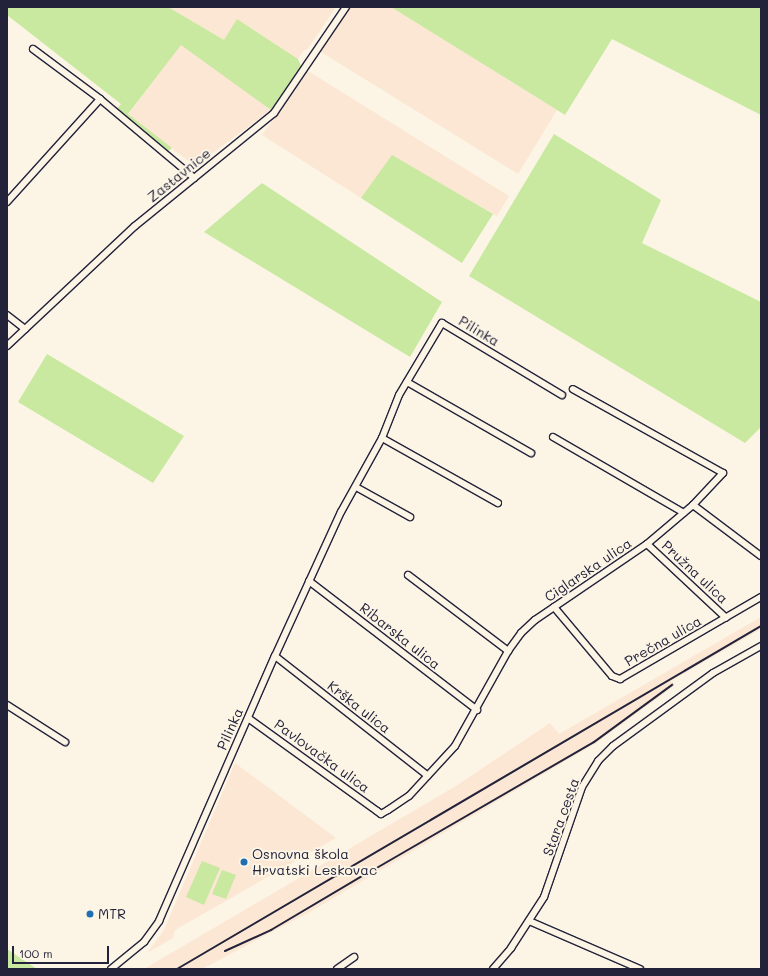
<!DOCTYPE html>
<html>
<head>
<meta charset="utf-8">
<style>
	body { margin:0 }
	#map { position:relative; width:768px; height:976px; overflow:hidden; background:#fcf5e5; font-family:Mali,sans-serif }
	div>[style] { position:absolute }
	.built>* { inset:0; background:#fbe7d3 }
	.green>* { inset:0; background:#c9e8a0 }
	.roads { filter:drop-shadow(1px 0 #22223b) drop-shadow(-1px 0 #22223b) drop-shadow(0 1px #22223b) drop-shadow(0 -1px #22223b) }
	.minor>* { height:6px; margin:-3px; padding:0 3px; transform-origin:3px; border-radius:3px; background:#fcf5e5 }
	.rail>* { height:2px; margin:-1px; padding:0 1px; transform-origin:1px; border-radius:1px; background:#22223b }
	.dots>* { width:11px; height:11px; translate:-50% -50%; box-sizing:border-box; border:2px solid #fcf5e5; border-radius:50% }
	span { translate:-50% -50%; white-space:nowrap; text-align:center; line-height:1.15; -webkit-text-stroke:4px #fcf5e5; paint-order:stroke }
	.street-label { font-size:14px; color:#22223b }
	.poi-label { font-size:14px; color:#22223b }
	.left { translate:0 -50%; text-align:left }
	.frame { position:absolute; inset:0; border:8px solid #22223b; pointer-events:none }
	.scale { position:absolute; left:12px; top:946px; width:97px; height:18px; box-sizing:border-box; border:2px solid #22223b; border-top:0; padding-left:5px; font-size:12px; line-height:14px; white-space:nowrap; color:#22223b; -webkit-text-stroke:3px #fcf5e5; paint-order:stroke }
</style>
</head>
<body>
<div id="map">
	<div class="built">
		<i style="clip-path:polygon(168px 7px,336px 7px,307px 50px,304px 50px,298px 59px,237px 19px,225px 41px)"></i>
		<i style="clip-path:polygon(350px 7px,391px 7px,557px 110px,518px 174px,321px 52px)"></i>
		<i style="clip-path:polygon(181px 44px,271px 110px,195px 166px,128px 115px)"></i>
		<i style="clip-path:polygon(308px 71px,509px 196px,497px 216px,392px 156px,361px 198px,262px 135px)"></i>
		<i style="clip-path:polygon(761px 617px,761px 629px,671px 681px,674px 686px,596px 743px,308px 913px,202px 969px,144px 969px,456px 786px,550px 723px,559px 734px)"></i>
		<i style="clip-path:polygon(235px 763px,336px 838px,175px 930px,173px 938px,147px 953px,164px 930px)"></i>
	</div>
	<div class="green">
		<i style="clip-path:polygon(7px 7px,168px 7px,224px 40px,237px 19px,298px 59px,301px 66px,271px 110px,181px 45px,128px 114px,172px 148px,167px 152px,116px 110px,121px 104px,7px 15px)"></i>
		<i style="clip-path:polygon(391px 7px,761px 7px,761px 115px,612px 39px,565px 115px)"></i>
		<i style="clip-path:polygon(554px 134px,661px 200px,642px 243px,761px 302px,761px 427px,745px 443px,469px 276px)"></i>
		<i style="clip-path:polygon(392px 155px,493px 214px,462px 263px,361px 198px)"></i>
		<i style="clip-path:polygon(262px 183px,442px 302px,410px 357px,204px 232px)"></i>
		<i style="clip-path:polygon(47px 354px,184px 436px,153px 483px,18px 402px)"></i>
		<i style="clip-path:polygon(202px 861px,220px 868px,204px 905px,186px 897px)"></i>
		<i style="clip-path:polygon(222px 870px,236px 875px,226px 899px,212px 894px)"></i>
		<i style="clip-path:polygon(7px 949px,37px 969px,7px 969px)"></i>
	</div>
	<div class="roads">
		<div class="minor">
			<i style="left:33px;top:49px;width:84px;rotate:36.7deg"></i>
			<i style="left:100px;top:99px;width:123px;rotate:40deg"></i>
			<i style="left:7px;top:202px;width:139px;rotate:-47.9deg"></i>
			<i style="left:7px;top:315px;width:23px;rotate:38deg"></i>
			<i style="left:7px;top:346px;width:175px;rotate:-43.2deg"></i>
			<i style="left:135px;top:226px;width:179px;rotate:-39.1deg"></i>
			<i style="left:274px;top:113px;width:128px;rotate:-55.8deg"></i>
			<i style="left:407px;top:382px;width:143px;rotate:29.8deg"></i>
			<i style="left:553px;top:437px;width:151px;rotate:30.1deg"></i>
			<i style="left:382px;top:438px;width:133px;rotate:29.3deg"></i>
			<i style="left:356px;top:487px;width:62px;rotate:29.1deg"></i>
			<i style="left:693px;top:505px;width:85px;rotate:36.9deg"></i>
			<i style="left:647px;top:544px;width:108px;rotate:43.1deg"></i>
			<i style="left:408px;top:575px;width:126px;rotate:37.2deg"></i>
			<i style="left:309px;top:581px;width:212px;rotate:37.5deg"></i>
			<i style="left:554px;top:607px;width:90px;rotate:50deg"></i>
			<i style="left:612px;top:676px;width:9px;rotate:21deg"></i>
			<i style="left:620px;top:679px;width:163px;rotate:-30.2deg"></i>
			<i style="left:275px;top:656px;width:194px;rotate:38.1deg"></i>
			<i style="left:7px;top:705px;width:69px;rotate:32.5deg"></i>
			<i style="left:248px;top:718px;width:159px;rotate:35.8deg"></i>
			<i style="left:377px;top:811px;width:5px;rotate:37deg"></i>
			<i style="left:381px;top:814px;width:8px;rotate:-30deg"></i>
			<i style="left:388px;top:810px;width:25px;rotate:-34deg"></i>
			<i style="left:409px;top:796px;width:68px;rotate:-47.4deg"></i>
			<i style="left:455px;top:746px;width:109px;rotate:-60.8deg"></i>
			<i style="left:508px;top:651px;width:22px;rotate:-54deg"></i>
			<i style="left:521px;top:633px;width:19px;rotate:-43deg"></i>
			<i style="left:535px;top:620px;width:135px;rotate:-34.2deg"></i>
			<i style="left:647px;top:544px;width:60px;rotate:-40.3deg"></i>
			<i style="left:693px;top:505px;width:44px;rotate:-46.8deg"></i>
			<i style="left:723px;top:473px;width:172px;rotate:-150.8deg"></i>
			<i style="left:529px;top:921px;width:121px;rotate:23.4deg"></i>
			<i style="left:111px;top:969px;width:43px;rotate:-39.3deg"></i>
			<i style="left:144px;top:942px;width:26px;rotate:-54deg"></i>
			<i style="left:159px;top:921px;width:289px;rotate:-66.4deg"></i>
			<i style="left:275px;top:656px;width:158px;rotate:-65.4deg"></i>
			<i style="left:341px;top:512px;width:85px;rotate:-61deg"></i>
			<i style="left:382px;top:438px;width:46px;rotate:-68.4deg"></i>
			<i style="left:399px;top:395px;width:84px;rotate:-59.2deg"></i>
			<i style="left:442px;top:323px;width:140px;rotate:31deg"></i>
			<i style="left:337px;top:969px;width:21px;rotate:-35deg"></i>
			<i style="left:493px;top:969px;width:28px;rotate:-49deg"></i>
			<i style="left:511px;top:948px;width:61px;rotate:-57.1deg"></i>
			<i style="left:544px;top:897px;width:116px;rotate:-70.9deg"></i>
			<i style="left:582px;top:787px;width:31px;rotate:-58deg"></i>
			<i style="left:598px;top:761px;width:21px;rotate:-45deg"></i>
			<i style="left:613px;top:746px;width:124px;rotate:-36.1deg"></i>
			<i style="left:713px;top:673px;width:55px;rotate:-29.4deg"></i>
		</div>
	</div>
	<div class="rail">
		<i style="left:368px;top:873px;width:261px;rotate:-30.1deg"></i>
		<i style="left:594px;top:742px;width:97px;rotate:-36.2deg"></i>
		<i style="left:225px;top:951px;width:51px;rotate:-24.5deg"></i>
		<i style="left:271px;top:930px;width:117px;rotate:-30.7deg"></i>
		<i style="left:177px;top:969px;width:677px;rotate:-30.43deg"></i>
	</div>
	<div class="dots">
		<i style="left:244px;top:862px;background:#1f6fb2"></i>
		<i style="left:90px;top:914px;background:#1f6fb2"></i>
	</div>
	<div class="street-label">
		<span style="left:179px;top:175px;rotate:-39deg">Zastavnice</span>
		<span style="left:479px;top:331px;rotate:31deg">Pilinka</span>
		<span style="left:588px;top:570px;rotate:-34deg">Ciglarska ulica</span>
		<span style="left:695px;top:572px;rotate:43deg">Pružna ulica</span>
		<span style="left:400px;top:636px;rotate:38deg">Ribarska ulica</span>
		<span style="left:663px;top:641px;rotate:-30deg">Prečna ulica</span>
		<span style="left:359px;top:707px;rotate:38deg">Krška ulica</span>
		<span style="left:230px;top:729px;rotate:-66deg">Pilinka</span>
		<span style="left:322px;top:756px;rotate:36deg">Pavlovačka ulica</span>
		<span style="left:561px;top:817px;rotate:-70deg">Stara cesta</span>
	</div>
	<div class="poi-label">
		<span class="left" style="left:252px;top:862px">Osnovna škola<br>Hrvatski Leskovac</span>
		<span class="left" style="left:98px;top:914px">MTR</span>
	</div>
	<div class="frame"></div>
	<div class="scale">100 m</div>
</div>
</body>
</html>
